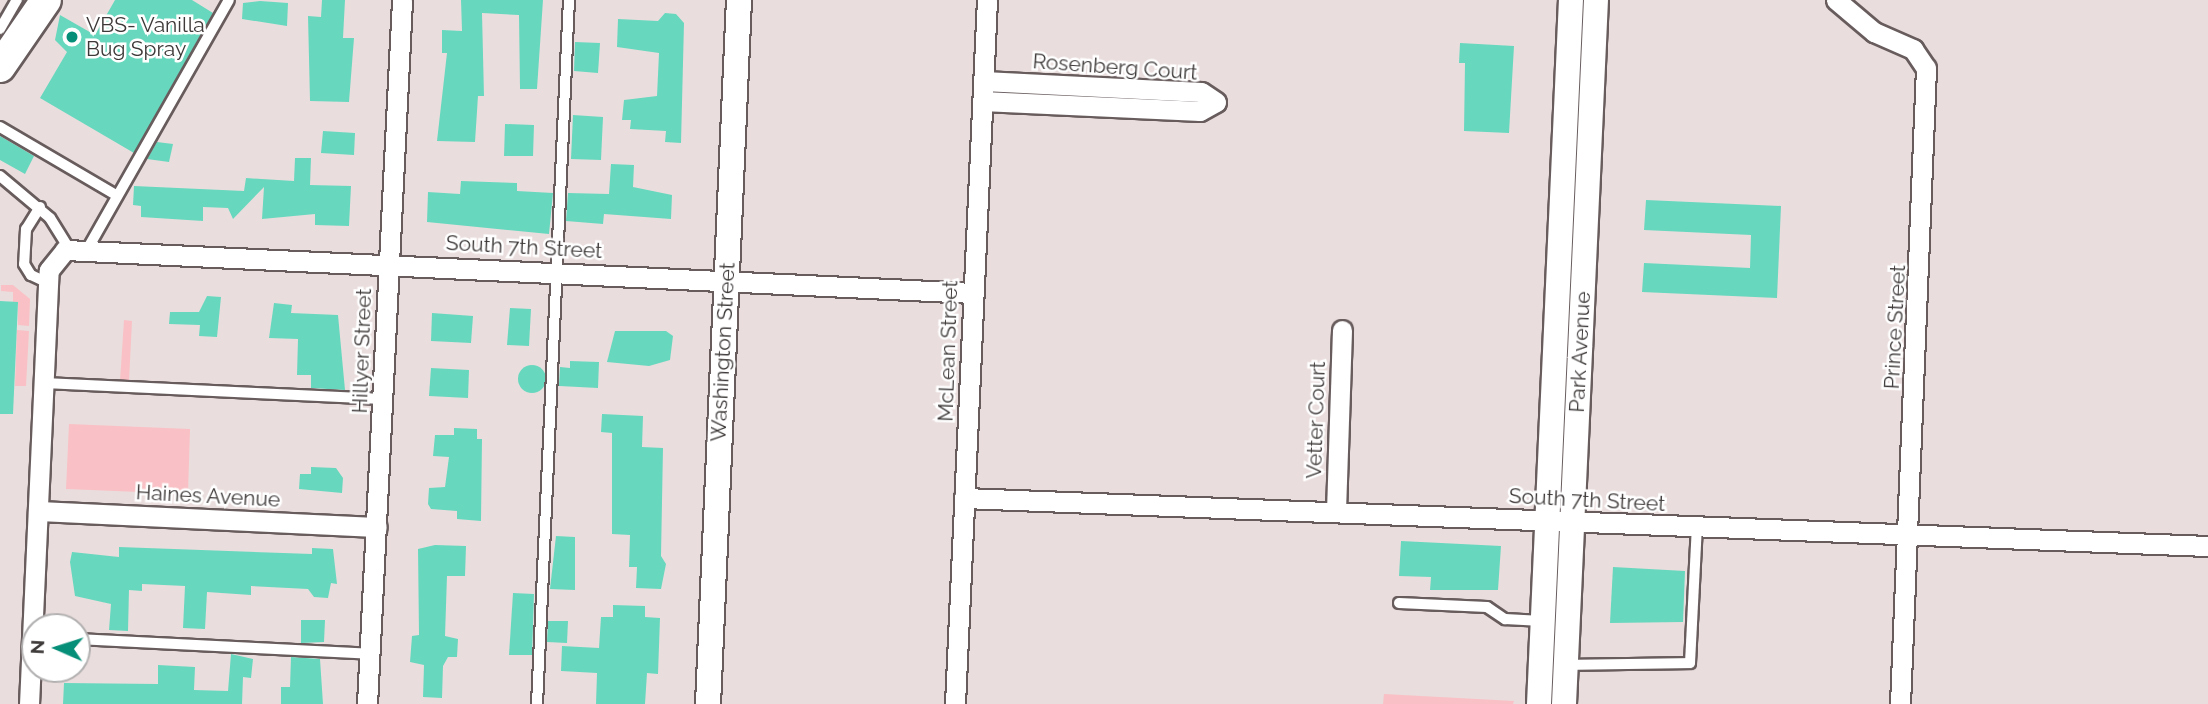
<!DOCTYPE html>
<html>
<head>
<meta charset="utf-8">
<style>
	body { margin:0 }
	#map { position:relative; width:2208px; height:704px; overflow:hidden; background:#eadddd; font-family:Raleway,sans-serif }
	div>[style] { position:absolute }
	.green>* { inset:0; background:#f9c1c5 }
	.building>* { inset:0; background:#67d8be }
	.round { border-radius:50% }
	.roads { filter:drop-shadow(2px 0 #685c5d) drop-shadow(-2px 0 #685c5d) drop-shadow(0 2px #685c5d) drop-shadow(0 -2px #685c5d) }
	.service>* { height:10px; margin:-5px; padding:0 5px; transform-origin:5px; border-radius:5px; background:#fff }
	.minor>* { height:19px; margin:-9.5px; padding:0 9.5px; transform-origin:9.5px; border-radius:9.5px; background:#fff }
	.tertiary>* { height:24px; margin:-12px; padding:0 12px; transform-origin:12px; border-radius:12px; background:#fff }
	.primary>* { height:30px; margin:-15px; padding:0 15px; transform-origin:15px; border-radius:15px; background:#fff }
	.dots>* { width:19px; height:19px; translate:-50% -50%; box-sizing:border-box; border:4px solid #fff; border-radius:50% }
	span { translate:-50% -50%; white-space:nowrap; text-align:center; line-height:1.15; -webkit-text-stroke:5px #fff; paint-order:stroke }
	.poi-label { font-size:21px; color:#3e3939 }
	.left { translate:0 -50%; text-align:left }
	.street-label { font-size:21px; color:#3e3939 }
	.north { position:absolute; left:21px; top:613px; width:70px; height:70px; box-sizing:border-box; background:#fff; border:2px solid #b2b0b0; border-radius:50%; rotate:273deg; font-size:19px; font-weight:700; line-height:28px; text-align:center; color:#3e3939 }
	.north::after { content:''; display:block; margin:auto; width:24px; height:32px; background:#068f78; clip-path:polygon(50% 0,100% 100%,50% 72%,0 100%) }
</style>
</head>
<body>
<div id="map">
	<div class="green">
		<i style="clip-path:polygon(1px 285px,13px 285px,30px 299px,29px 326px,18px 325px,18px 303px,13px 302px,13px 292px,1px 291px)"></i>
		<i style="clip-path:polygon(124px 320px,132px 321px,129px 381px,120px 381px)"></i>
		<i style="clip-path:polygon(17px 330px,29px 331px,26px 386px,15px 386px)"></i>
		<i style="clip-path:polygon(69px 424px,190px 429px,188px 494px,66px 489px)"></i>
		<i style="clip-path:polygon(1384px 694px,1514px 701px,1513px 704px,1383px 704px)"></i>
	</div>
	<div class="building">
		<i style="clip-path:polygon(115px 0,192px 0,213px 13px,134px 153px,40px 98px,67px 52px,55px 40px,60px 15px,95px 35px)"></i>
		<i style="clip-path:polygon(322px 0,345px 0,343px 38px,354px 38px,349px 102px,310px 101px,308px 16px,321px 17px)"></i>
		<i style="clip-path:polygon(461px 0,543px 0,537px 89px,520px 89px,519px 15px,482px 13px,484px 96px,478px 96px,475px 142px,437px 141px,447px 53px,442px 53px,442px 30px,462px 31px)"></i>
		<i style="clip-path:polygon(260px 1px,288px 3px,287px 26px,242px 19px,243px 3px)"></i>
		<i style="clip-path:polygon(665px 13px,676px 14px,684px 23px,681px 143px,665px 142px,666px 131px,630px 129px,631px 120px,622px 120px,624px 100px,657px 96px,659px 53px,617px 47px,618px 19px,658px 21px)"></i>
		<i style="clip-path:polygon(575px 42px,600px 43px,598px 73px,574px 71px)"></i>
		<i style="clip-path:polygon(1460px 43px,1514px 46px,1509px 133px,1464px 131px,1465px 63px,1459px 63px)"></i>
		<i style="clip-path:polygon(573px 115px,603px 117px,601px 160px,571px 159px)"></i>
		<i style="clip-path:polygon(505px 124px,534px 125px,533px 156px,504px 156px)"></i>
		<i style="clip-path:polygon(323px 131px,355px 133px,354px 155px,321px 153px)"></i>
		<i style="clip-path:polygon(0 136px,34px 156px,25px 174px,0 160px)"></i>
		<i style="clip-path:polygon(157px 142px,173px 144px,169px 162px,147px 159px)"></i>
		<i style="clip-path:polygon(295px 158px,311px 158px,310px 185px,351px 186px,349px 226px,315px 225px,315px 214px,262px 219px,264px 187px,233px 219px,228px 208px,203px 207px,203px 221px,141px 217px,141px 206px,133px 205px,134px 186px,244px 191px,246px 178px,294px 181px)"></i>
		<i style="clip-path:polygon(611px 164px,634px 165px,633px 187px,672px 195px,671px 219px,604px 214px,603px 224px,566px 221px,568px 193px,609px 194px)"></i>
		<i style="clip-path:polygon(461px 181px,517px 183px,517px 191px,553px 193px,549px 234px,427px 222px,428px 192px,460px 194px)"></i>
		<i style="clip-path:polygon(1646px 200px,1781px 206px,1777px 298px,1642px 292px,1644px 263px,1750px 268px,1751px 235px,1644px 230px)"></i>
		<i style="clip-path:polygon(207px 296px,221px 297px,217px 337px,199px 336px,200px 325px,169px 324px,170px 312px,199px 312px)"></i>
		<i style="clip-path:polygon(0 301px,18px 302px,13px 414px,0 414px)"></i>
		<i style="clip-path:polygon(274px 303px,292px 305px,291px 313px,338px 315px,345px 390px,311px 388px,311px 375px,297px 375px,298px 339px,269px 338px)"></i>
		<i style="clip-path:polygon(510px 308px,531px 309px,529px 346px,507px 345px)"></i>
		<i style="clip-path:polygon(432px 313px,473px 316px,471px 343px,431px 341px)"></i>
		<i style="clip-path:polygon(615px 331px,666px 331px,673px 336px,670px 360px,649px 366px,607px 362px)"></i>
		<i style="clip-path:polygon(570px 361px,599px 362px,598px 388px,559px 386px,560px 367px,570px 368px)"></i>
		<i class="round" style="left:518px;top:365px;width:28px;height:28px"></i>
		<i style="clip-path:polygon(431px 368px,469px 370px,468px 398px,429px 396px)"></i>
		<i style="clip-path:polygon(602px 414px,643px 416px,642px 447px,663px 448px,661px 556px,666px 564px,661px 589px,636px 588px,637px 567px,629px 567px,630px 535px,612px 534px,612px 433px,601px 432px)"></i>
		<i style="clip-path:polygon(454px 428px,477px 429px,477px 439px,482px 439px,481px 521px,457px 519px,457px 511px,431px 509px,428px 504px,429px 488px,445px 487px,449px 457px,433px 456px,435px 435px,454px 435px)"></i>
		<i style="clip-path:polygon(311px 467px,336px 468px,343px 478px,342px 493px,299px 489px,300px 474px,311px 474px)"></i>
		<i style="clip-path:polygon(556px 536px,575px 537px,575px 590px,550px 589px)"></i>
		<i style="clip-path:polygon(1401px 541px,1501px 546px,1498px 590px,1430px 590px,1431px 577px,1399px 576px)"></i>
		<i style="clip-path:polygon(435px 545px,466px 546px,465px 576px,447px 576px,445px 636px,458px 639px,457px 657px,448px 657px,443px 666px,442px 698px,423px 697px,424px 665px,410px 662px,412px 636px,419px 635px,418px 549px)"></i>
		<i style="clip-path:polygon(119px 547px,312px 554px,312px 548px,333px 549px,337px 584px,331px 583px,328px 598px,314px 597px,308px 589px,251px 586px,251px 595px,207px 592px,205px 629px,183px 628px,185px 586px,142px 584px,142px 591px,129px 590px,128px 631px,109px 630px,111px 604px,75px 596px,70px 562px,72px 552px,119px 557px)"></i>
		<i style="clip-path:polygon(1613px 567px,1685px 571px,1683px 622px,1610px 623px)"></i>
		<i style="clip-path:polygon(513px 593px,534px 594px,532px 655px,509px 655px)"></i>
		<i style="clip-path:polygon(613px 605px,645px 606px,645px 617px,660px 618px,658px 674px,647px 673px,645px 704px,596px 704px,597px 673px,561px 671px,562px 646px,599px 648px,601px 617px,613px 617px)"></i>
		<i style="clip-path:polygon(301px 620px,325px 620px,324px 642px,301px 643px)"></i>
		<i style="clip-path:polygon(548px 621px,568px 621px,567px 643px,547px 642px)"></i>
		<i style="clip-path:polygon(231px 654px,253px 659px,251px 678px,243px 677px,242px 704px,63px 704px,64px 683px,158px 684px,158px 665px,195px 667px,194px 690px,228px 691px)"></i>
		<i style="clip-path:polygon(291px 657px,320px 659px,323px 704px,281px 704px,281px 687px,290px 687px)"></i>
	</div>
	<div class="roads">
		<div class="service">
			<i style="left:0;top:29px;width:34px;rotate:-60deg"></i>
			<i style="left:0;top:127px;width:132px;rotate:30.4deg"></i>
			<i style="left:0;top:176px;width:65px;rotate:40deg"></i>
			<i style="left:50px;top:218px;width:36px;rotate:58deg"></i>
			<i style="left:40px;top:207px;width:26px;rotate:122deg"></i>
			<i style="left:26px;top:229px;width:35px;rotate:93deg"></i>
			<i style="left:24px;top:264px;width:13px;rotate:58deg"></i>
			<i style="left:31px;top:275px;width:19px;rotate:25deg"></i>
			<i style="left:88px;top:248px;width:285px;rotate:-60.4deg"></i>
			<i style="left:44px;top:383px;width:339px;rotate:2.7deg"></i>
			<i style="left:1399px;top:603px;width:88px;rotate:2.6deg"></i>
			<i style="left:1487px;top:607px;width:22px;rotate:34deg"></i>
			<i style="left:1505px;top:619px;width:37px;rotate:3deg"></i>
			<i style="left:77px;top:639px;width:293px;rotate:2.9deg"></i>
			<i style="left:1566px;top:665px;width:124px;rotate:-0.9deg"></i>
			<i style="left:1690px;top:663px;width:136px;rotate:-87.1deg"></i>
			<i style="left:537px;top:704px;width:705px;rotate:-87.4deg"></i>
		</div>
		<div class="minor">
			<i style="left:1836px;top:0;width:50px;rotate:40.1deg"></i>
			<i style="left:1874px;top:32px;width:43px;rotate:23.6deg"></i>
			<i style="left:1913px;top:49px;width:23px;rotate:56deg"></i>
			<i style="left:1926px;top:68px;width:637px;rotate:92.34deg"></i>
			<i style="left:982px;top:101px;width:218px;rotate:2.6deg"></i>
			<i style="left:1200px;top:111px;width:18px;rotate:-29deg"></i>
			<i style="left:1216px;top:102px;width:18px;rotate:-146deg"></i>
			<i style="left:1201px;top:92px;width:218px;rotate:-177.1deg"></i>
			<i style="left:964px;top:498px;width:1245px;rotate:2.21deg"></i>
			<i style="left:38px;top:511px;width:339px;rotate:2.7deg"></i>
			<i style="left:1336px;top:511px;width:181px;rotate:-88.1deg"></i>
			<i style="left:29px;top:704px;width:434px;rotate:-87.4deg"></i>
			<i style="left:49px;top:270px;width:26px;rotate:-51deg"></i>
			<i style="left:65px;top:250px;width:909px;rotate:2.71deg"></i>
			<i style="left:367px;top:704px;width:705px;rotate:-87.15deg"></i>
			<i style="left:955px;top:704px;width:705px;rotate:-87.4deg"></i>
		</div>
		<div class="tertiary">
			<i style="left:708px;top:704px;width:705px;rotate:-87.48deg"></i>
			<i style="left:1539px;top:704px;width:705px;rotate:-87.4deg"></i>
			<i style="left:1564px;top:704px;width:705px;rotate:-87.4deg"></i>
		</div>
		<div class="primary">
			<i style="left:0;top:67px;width:81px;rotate:-55.5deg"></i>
		</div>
	</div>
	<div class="dots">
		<i style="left:72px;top:37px;background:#068f78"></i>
	</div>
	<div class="poi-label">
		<span class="left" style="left:86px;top:37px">VBS- Vanilla<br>Bug Spray</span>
	</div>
	<div class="street-label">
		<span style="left:1115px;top:67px;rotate:4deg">Rosenberg Court</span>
		<span style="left:524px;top:247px;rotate:3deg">South 7th Street</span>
		<span style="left:1895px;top:327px;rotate:-87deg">Prince Street</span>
		<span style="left:362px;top:351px;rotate:-88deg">Hillyer Street</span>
		<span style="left:948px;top:351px;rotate:-88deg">McLean Street</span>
		<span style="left:723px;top:352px;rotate:-87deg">Washington Street</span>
		<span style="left:1580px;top:352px;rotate:-87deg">Park Avenue</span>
		<span style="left:1316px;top:420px;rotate:-88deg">Vetter Court</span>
		<span style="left:208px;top:496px;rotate:3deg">Haines Avenue</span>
		<span style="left:1587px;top:500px;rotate:3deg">South 7th Street</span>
	</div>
	<div class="north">N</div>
</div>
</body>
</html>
